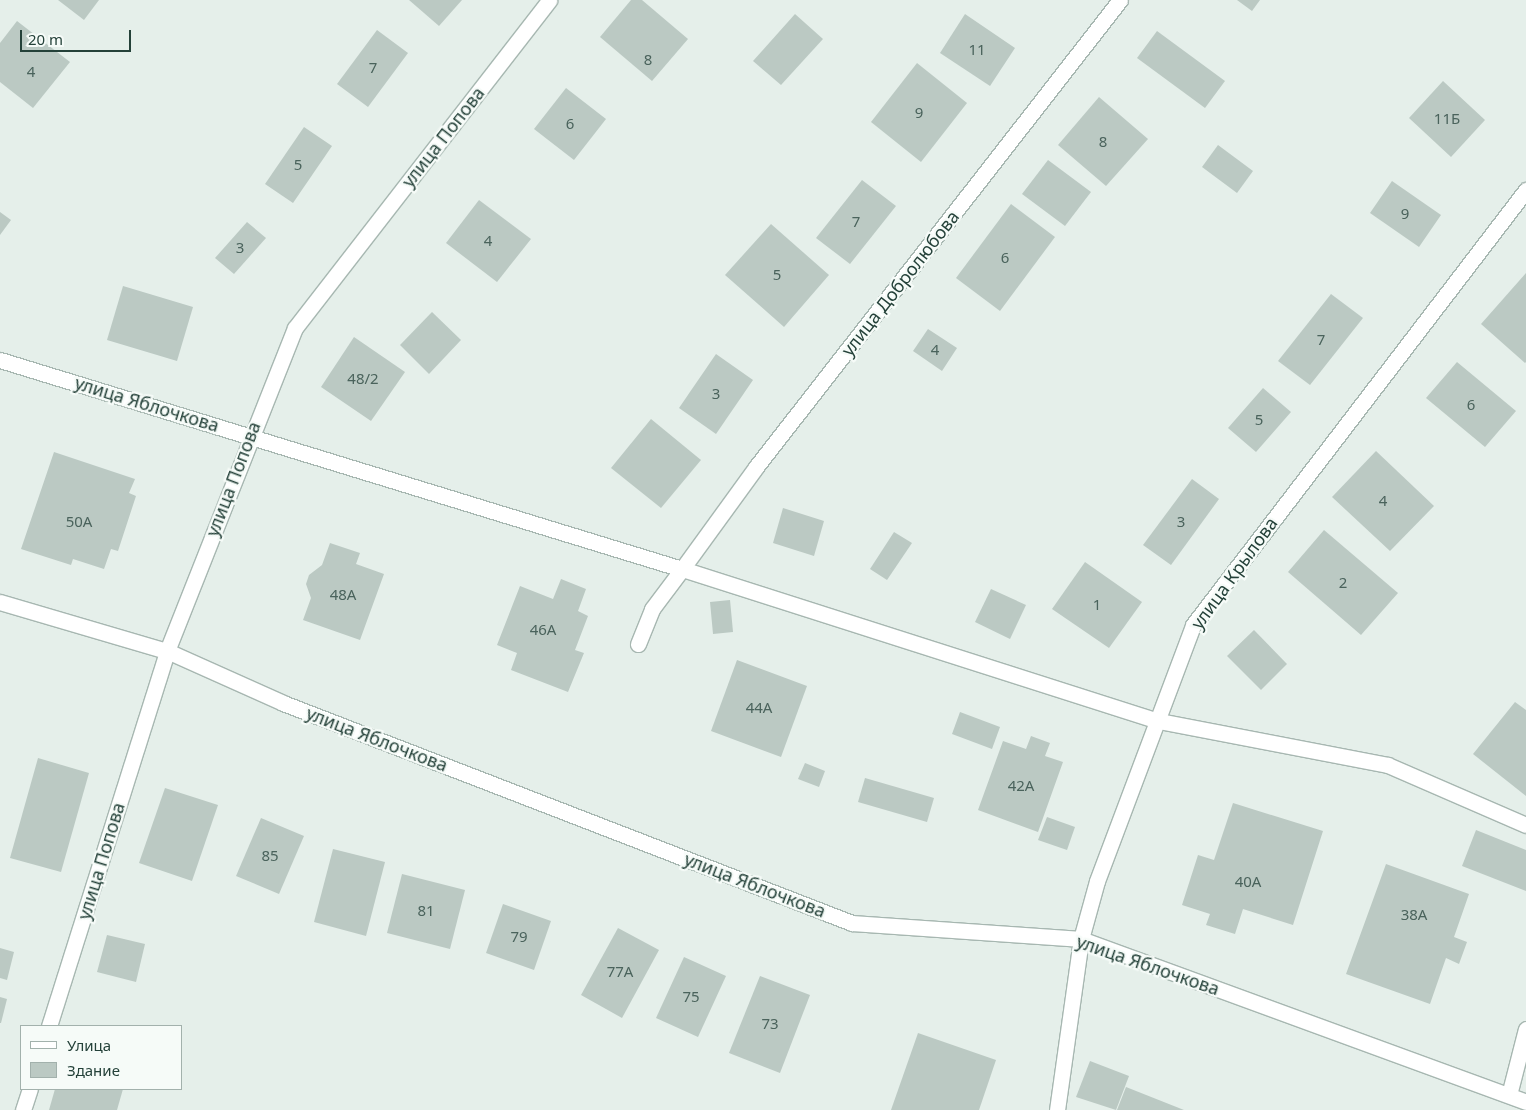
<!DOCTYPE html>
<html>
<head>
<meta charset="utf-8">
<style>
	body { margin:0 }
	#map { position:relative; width:1526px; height:1110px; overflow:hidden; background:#e5efea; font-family:"Noto Sans",sans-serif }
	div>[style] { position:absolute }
	.building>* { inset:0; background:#bbc9c3 }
	.roads { filter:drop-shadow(1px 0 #a7b7b1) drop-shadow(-1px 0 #a7b7b1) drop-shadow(0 1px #a7b7b1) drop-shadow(0 -1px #a7b7b1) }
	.lane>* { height:15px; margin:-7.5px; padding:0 7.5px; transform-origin:7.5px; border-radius:7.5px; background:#fff }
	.street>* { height:15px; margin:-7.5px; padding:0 7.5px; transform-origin:7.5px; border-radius:7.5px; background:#fff }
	span { translate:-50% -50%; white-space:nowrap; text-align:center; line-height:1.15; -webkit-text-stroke:4.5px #f6fbf8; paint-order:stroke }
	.number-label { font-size:15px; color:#4a635c }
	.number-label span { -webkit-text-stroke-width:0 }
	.street-label { font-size:18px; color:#244139 }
	.legend { position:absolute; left:20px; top:1025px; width:162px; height:65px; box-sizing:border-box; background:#f6fbf8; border:1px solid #a2b1ac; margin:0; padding:6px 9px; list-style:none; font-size:15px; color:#244139 }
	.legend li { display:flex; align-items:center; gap:10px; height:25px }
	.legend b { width:25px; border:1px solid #a2b1ac }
	.scale { position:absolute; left:20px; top:30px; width:111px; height:22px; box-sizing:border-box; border:2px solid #244139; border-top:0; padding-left:6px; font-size:15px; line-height:18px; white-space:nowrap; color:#244139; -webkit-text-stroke:4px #f6fbf8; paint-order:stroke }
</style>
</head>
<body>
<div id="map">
	<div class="building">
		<i style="clip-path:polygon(58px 0,99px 0,84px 20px)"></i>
		<i style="clip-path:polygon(409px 0,462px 0,439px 26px)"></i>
		<i style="clip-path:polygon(631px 0,642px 0,688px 39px,652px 81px,600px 37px)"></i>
		<i style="clip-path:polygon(1237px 0,1260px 0,1252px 11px)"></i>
		<i style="clip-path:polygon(795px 14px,823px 39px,781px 85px,753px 61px)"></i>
		<i style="clip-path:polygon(965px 14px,1015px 48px,990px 86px,940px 53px)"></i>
		<i style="clip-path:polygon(17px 21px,70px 62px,33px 108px,0 82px,0 43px)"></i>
		<i style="clip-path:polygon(377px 30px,408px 53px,368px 107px,337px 84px)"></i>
		<i style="clip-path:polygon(1157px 31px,1225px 81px,1205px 108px,1137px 58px)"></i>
		<i style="clip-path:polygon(917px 63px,967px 103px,921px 162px,871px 122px)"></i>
		<i style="clip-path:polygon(1443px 81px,1485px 120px,1451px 157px,1409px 118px)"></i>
		<i style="clip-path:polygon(566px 88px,606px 119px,574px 160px,534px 129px)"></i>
		<i style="clip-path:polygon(1099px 97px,1148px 139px,1106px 186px,1058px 145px)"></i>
		<i style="clip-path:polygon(304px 127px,332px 146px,293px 203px,265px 184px)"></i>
		<i style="clip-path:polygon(1218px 145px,1253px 171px,1237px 193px,1202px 167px)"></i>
		<i style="clip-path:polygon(1048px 160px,1091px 192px,1065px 226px,1022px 194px)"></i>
		<i style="clip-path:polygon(862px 180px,896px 206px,850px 264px,816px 238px)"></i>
		<i style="clip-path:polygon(1392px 181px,1441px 215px,1419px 247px,1370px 213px)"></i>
		<i style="clip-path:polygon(479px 200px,531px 239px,497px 282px,446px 243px)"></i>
		<i style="clip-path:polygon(1011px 204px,1055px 237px,1000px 311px,956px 278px)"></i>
		<i style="clip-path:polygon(0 212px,11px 220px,0 235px)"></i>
		<i style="clip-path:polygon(247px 222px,266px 238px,234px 274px,215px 258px)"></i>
		<i style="clip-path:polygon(771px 224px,829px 275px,784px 327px,725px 275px)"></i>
		<i style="clip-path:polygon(1526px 273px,1526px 362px,1525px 363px,1481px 324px)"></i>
		<i style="clip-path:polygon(123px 286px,193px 307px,177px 361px,107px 340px)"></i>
		<i style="clip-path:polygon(1331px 294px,1363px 318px,1310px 385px,1278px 361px)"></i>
		<i style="clip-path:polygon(432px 312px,461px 340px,429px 374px,400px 345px)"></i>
		<i style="clip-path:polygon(928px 329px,957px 348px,942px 371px,913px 351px)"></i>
		<i style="clip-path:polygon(354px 337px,405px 372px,371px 421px,321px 387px)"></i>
		<i style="clip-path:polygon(716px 354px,753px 380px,716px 434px,679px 408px)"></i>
		<i style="clip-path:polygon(1457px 362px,1516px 411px,1485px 447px,1426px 398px)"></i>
		<i style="clip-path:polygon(1263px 388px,1291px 412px,1256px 452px,1228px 428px)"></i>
		<i style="clip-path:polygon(651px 419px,701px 460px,661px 508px,611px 468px)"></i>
		<i style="clip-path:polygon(1376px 451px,1434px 506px,1390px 551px,1332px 497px)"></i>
		<i style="clip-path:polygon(54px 452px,135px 479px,129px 493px,136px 496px,118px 551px,111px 549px,104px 569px,73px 559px,71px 565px,21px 549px)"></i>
		<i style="clip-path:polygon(1192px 479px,1219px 499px,1171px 565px,1143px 545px)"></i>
		<i style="clip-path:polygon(783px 508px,824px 521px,814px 556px,773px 543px)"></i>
		<i style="clip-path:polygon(1324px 530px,1398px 593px,1361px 635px,1288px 572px)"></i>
		<i style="clip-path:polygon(894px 532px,912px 543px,887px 580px,870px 569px)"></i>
		<i style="clip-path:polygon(330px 543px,360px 553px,356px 564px,384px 574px,360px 640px,303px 620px,311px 598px,306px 584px,309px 575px,322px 565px)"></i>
		<i style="clip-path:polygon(1085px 562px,1142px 602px,1109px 648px,1052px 609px)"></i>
		<i style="clip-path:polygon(561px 579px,586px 589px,578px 611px,588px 616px,575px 650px,584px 653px,568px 692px,511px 670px,517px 653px,497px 645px,520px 586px,553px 599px)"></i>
		<i style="clip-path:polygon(991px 589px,1026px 605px,1010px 639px,975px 622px)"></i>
		<i style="clip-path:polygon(730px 600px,733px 632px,713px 634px,710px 602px)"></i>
		<i style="clip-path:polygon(1254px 630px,1287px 664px,1261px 690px,1227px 656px)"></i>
		<i style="clip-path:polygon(737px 660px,807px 686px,781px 757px,711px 731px)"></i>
		<i style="clip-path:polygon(1515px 702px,1526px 710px,1526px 796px,1473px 754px)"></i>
		<i style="clip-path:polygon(960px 712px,1000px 727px,992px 749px,952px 734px)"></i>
		<i style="clip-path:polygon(1031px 736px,1050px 743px,1045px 756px,1063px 762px,1038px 832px,978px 810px,1003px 741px,1026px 749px)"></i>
		<i style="clip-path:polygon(38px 758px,89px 773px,61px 872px,10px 858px)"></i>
		<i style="clip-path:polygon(805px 763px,825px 771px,819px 787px,798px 779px)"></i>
		<i style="clip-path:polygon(865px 778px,934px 798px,927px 822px,858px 802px)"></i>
		<i style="clip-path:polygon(165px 788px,218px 805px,192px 881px,139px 863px)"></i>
		<i style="clip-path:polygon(1233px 803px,1323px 831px,1293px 925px,1243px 909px,1235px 934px,1206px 925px,1210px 914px,1182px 905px,1198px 855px,1214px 860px)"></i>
		<i style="clip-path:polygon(1047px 817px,1075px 827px,1067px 850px,1038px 840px)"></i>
		<i style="clip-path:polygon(261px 818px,304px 836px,279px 894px,236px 876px)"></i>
		<i style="clip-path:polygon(1476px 830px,1526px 850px,1526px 891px,1462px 866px)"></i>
		<i style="clip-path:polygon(333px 849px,385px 862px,366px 936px,314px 922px)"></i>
		<i style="clip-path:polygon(1386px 864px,1469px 894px,1454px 937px,1467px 942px,1459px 964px,1446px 958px,1430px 1004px,1346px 974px)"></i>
		<i style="clip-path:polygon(402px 874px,465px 890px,450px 949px,387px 933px)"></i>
		<i style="clip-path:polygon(503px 904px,551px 921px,534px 970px,486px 953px)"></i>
		<i style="clip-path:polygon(618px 928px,659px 950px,622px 1018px,581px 995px)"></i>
		<i style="clip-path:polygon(107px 935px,145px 944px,136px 982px,97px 972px)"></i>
		<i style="clip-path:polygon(0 948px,14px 952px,7px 980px,0 978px)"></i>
		<i style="clip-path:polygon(684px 957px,726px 976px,698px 1037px,656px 1018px)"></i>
		<i style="clip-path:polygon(760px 976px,810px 995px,780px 1073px,729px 1053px)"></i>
		<i style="clip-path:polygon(0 997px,7px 999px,1px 1023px,0 1023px)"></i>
		<i style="clip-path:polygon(918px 1033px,996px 1060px,979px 1110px,891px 1110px)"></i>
		<i style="clip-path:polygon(1090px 1061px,1129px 1076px,1116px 1110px,1076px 1097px)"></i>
		<i style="clip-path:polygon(1126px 1087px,1184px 1110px,1117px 1110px)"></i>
		<i style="clip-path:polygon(55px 1089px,123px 1089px,117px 1110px,49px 1110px)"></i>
	</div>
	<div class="roads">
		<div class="lane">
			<i style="left:638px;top:644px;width:38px;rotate:-68deg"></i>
			<i style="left:652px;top:609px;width:50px;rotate:-53.1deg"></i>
		</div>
		<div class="street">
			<i style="left:0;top:360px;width:713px;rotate:17.04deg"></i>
			<i style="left:682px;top:569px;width:496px;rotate:17.7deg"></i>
			<i style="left:1154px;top:720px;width:238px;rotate:10.9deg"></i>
			<i style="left:1388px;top:765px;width:150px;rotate:23.5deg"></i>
			<i style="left:682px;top:569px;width:126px;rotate:-54deg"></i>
			<i style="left:756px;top:467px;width:592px;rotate:-52.07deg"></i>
			<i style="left:0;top:602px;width:174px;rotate:16.4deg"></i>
			<i style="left:167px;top:651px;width:127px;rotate:24.1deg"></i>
			<i style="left:283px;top:703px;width:610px;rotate:21.14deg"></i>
			<i style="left:852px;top:923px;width:230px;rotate:4deg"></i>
			<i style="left:1081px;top:939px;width:474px;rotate:20.1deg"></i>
			<i style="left:49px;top:1026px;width:393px;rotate:-72.5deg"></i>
			<i style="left:167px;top:651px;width:347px;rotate:-68.4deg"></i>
			<i style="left:295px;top:328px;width:415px;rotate:-52.2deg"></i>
			<i style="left:1509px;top:1095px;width:68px;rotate:-75.6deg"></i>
			<i style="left:23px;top:1110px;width:22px;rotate:-72deg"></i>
			<i style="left:1057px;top:1110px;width:173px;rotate:-82deg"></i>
			<i style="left:1081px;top:939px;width:60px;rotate:-74.6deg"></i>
			<i style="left:1097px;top:881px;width:273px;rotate:-69.4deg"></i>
			<i style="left:1193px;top:625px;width:548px;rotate:-52.57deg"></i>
		</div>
	</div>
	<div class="number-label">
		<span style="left:977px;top:50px">11</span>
		<span style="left:648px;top:60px">8</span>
		<span style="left:373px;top:68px">7</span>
		<span style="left:31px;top:72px">4</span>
		<span style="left:919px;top:113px">9</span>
		<span style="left:1447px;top:119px">11Б</span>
		<span style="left:570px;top:124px">6</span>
		<span style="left:1103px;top:142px">8</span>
		<span style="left:298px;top:165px">5</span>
		<span style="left:1405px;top:214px">9</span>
		<span style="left:856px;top:222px">7</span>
		<span style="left:488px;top:241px">4</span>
		<span style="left:240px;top:248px">3</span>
		<span style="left:1005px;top:258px">6</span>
		<span style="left:777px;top:275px">5</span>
		<span style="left:1321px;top:340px">7</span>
		<span style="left:935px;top:350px">4</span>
		<span style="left:363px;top:379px">48/2</span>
		<span style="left:716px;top:394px">3</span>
		<span style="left:1471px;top:405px">6</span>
		<span style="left:1259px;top:420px">5</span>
		<span style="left:1383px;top:501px">4</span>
		<span style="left:79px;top:522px">50А</span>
		<span style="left:1181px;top:522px">3</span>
		<span style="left:1343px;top:583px">2</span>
		<span style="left:343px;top:595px">48А</span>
		<span style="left:1097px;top:605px">1</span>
		<span style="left:543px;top:630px">46А</span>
		<span style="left:759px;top:708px">44А</span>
		<span style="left:1021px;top:786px">42А</span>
		<span style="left:270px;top:856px">85</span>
		<span style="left:1248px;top:882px">40А</span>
		<span style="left:426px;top:911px">81</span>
		<span style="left:1414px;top:915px">38А</span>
		<span style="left:519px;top:937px">79</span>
		<span style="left:620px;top:972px">77А</span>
		<span style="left:691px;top:997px">75</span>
		<span style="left:770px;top:1024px">73</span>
	</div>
	<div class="street-label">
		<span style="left:443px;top:137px;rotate:-52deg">улица Попова</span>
		<span style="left:900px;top:283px;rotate:-52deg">улица Добролюбова</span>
		<span style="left:147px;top:404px;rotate:17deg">улица Яблочкова</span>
		<span style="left:233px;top:479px;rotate:-69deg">улица Попова</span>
		<span style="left:1234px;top:573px;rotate:-54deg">улица Крылова</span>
		<span style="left:377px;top:739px;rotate:21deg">улица Яблочкова</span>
		<span style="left:101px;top:861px;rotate:-73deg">улица Попова</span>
		<span style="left:755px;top:885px;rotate:21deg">улица Яблочкова</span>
		<span style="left:1148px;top:965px;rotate:19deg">улица Яблочкова</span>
	</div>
	<ul class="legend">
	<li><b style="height:6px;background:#fff"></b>Улица</li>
	<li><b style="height:14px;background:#bbc9c3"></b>Здание</li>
	</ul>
	<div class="scale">20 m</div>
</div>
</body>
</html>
